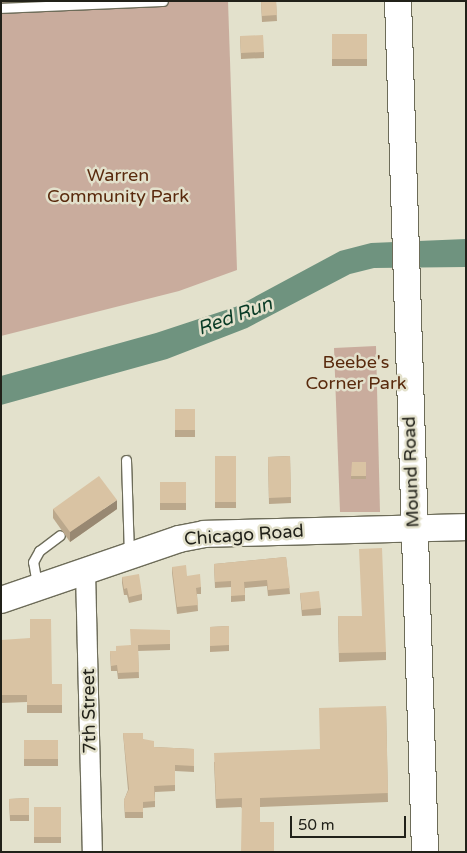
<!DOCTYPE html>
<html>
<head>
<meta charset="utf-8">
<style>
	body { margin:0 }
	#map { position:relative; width:467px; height:853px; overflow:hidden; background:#e3e1cc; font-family:"Varela Round",sans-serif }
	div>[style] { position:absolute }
	.green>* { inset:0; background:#c9ac9d }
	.water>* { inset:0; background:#6f937f }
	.roads { filter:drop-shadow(1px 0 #6d6c59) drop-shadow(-1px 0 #6d6c59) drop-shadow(0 1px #6d6c59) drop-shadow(0 -1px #6d6c59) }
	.lane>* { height:9px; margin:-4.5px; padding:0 4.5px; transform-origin:4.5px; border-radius:4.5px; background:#fff }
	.street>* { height:19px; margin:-9.5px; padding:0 9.5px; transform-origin:9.5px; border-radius:9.5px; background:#fff }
	.secondary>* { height:26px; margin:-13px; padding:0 13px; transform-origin:13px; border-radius:13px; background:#fff }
	.wall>* { inset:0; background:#bba88c }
	.shaded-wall>* { inset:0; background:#988872 }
	.building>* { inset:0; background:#d9c3a3 }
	span { translate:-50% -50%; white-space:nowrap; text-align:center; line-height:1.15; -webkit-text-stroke:5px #e3e1cc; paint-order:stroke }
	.park-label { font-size:18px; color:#592a0d }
	.street-label { font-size:18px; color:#212119 }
	.water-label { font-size:19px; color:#083a25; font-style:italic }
	.frame { position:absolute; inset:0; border:2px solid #212119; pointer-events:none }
	.scale { position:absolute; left:290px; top:816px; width:116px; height:22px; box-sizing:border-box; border:2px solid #212119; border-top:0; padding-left:6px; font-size:15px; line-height:18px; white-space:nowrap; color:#212119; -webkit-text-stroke:4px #e3e1cc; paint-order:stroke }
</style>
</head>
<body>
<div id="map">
	<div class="green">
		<i style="clip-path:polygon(1px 1px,228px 1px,237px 270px,179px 291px,1px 336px)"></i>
		<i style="clip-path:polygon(376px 346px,380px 512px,340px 512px,334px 348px)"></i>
	</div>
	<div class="water">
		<i style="clip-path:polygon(466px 239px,466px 267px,374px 268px,350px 274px,247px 328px,167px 359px,1px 405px,1px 376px,156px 333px,238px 306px,340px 251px,371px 243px)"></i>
	</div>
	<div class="roads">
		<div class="lane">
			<i style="left:1px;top:8px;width:162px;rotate:-2.5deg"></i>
			<i style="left:126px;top:460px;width:93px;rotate:88.2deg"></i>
			<i style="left:37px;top:584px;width:22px;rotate:-100deg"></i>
			<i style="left:33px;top:562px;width:13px;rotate:-61deg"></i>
			<i style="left:39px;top:551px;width:26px;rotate:-37deg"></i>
		</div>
		<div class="street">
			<i style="left:85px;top:571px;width:281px;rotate:88.6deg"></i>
		</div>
		<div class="secondary">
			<i style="left:398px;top:1px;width:851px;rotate:88.18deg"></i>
			<i style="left:1px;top:600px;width:188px;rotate:-18.9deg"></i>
			<i style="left:179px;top:539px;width:25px;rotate:-11deg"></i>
			<i style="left:204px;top:534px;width:262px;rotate:-1.5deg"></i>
		</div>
	</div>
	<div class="wall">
		<i style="clip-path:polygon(261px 1px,276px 1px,277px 21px,262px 22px)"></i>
		<i style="clip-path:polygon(332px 34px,367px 34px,367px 66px,332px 66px)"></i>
		<i style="clip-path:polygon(240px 36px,264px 52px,264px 58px,241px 59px)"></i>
		<i style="clip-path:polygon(175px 409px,195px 409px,195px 437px,175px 437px)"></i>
		<i style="clip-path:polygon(215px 456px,236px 456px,236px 508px,215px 508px)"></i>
		<i style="clip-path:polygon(290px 456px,291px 503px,269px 504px,268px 457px)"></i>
		<i style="clip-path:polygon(366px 462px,366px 479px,351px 479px,351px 476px)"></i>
		<i style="clip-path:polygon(160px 482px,186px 482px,186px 510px,160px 510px)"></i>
		<i style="clip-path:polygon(53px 509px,117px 509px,70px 542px,53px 518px)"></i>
		<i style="clip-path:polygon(286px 557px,290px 594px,268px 596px,267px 586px,245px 588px,245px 601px,231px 602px,231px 587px,215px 588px,214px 564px)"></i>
		<i style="clip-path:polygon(172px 567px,187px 576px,201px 587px,201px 594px,197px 594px,198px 611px,177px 614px,172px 573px)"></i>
		<i style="clip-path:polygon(122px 577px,142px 594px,142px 600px,129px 603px,127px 595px,124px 595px,122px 583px)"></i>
		<i style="clip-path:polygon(300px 593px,321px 608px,321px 615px,302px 616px)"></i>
		<i style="clip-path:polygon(338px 616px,386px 652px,386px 660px,339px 662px)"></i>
		<i style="clip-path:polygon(229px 626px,229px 651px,210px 652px,210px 627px)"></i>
		<i style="clip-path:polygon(170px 630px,170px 650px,138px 651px,139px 678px,118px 679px,117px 671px,111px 671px,110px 651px,116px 651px)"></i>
		<i style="clip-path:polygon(1px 640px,52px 684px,62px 684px,62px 713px,27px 713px,27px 702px,1px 703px)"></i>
		<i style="clip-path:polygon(386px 706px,388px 802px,260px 807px,260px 822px,274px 852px,241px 807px,216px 808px,214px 762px,320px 750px)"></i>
		<i style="clip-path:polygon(123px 733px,143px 739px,154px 747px,194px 749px,194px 772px,175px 771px,175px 791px,155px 792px,155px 807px,143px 808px,143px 818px,125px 818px,124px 800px,128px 790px)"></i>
		<i style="clip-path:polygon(24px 740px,58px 740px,58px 766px,24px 766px)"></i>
		<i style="clip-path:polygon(29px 798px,29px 821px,10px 821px,9px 799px)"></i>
		<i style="clip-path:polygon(34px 807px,61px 807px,61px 843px,34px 843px)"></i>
	</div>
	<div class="shaded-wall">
		<i style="clip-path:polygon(117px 500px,117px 509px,70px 542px,70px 532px)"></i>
	</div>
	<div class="building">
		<i style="clip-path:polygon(261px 1px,276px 1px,277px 15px,262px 16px)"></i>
		<i style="clip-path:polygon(332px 34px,367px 34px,367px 59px,332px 59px)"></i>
		<i style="clip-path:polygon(263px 35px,264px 52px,241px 53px,240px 36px)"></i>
		<i style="clip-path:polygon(175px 409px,195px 409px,195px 430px,175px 430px)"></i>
		<i style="clip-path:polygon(215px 456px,236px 456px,236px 502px,215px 502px)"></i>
		<i style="clip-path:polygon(290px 456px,291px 497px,269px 498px,268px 457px)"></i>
		<i style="clip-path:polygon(352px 462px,366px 462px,366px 476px,351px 476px)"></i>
		<i style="clip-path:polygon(99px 476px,117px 500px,70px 532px,53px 509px)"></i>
		<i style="clip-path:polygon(160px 482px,186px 482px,186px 503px,160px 503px)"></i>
		<i style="clip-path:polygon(382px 548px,386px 652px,339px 653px,338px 616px,362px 616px,359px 549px)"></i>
		<i style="clip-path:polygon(286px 557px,290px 588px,268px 590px,267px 580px,244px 582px,245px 595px,231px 596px,231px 581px,215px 582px,214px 564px)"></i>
		<i style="clip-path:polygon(186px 565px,187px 576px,200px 574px,201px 587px,196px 588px,198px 605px,177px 607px,172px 567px)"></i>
		<i style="clip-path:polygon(139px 574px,142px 594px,129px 597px,127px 588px,124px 589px,122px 577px)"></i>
		<i style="clip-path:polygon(319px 591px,321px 608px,302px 610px,300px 593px)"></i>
		<i style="clip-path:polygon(30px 619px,51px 619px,52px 684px,62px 684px,62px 705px,27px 705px,27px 695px,1px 695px,1px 640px,30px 638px)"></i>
		<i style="clip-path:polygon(229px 626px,229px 645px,210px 646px,210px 627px)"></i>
		<i style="clip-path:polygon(130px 629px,170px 630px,170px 644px,138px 645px,139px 672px,118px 673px,117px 665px,111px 666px,110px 651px,116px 651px,116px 646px,131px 645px)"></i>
		<i style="clip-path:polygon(386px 706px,388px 793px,260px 798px,260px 822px,274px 822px,274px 852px,241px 852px,242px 798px,216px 799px,214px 753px,320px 749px,319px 708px)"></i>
		<i style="clip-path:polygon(123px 733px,143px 733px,143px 739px,154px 741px,154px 747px,194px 749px,194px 766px,175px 765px,175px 785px,154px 786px,155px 801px,143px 802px,143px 812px,125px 812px,124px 800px,129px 789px)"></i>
		<i style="clip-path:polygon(24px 740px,58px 740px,58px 759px,24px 759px)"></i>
		<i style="clip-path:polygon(29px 798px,29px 815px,10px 815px,9px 799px)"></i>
		<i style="clip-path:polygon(34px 807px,61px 807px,61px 837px,34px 837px)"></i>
	</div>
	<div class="park-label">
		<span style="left:118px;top:186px">Warren<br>Community Park</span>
		<span style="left:356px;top:373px">Beebe's<br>Corner Park</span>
	</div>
	<div class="street-label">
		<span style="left:411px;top:472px;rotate:-92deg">Mound Road</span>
		<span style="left:244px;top:535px;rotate:-4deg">Chicago Road</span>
		<span style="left:89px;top:711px;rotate:-91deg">7th Street</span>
	</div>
	<div class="water-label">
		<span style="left:235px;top:317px;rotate:-20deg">Red Run</span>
	</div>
	<div class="frame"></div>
	<div class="scale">50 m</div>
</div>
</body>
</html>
